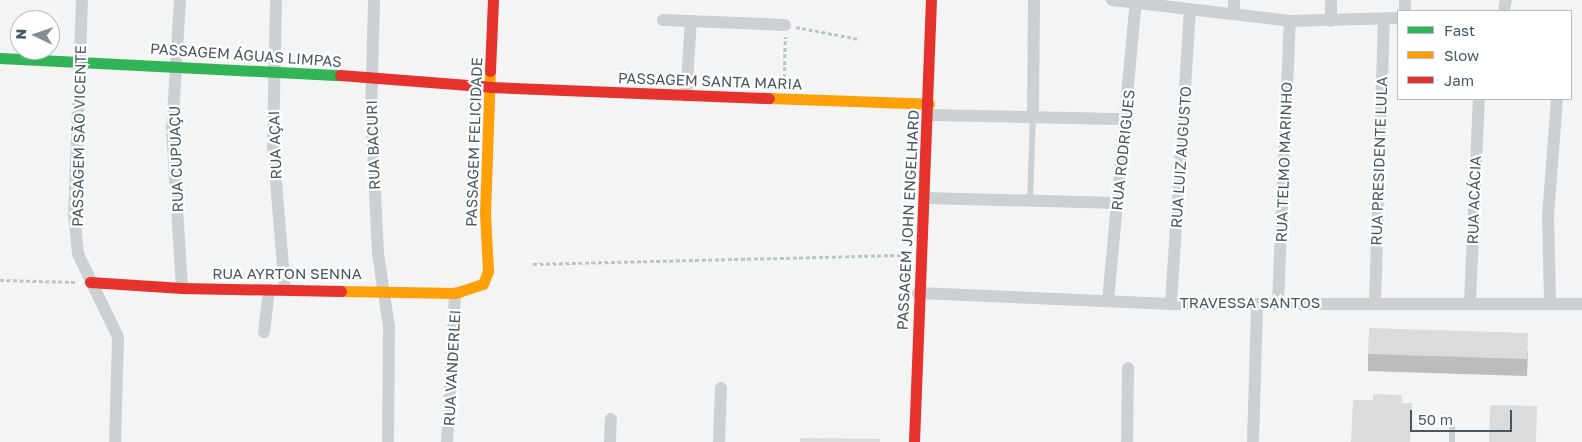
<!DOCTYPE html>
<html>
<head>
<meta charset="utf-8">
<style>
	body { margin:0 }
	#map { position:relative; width:1582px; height:442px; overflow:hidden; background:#f4f4f4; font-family:"Golos Text",sans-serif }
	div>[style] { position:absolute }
	.path>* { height:2.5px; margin-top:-1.25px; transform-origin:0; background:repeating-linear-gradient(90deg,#bac8c3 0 4px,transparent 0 6.5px) }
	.lane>* { height:6px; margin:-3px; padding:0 3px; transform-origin:3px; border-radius:3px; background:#cdd0d2 }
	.street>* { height:12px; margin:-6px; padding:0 6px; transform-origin:6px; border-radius:6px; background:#cdd0d2 }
	.fast>* { height:11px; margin:-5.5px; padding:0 5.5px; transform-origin:5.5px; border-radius:5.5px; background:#30b455 }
	.slow>* { height:11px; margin:-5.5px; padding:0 5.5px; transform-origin:5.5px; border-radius:5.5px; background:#ff9f0a }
	.jam>* { height:11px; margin:-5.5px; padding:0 5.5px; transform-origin:5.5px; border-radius:5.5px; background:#e5322d }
	.wall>* { inset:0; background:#bbbcbd }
	.building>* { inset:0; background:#dadbdc }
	span { translate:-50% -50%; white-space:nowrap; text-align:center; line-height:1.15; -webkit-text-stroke:4.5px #fff; paint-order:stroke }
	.street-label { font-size:15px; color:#495762 }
	.legend { position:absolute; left:1397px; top:10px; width:175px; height:90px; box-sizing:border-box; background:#fff; border:1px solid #b6bcc0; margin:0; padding:6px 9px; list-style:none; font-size:15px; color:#495762 }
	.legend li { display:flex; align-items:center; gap:10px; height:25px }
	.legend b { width:25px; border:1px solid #b6bcc0 }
	.north { position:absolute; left:10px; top:10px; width:50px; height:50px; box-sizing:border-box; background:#fff; border:1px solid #b6bcc0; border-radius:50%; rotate:273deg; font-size:14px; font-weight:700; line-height:20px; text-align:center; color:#495762 }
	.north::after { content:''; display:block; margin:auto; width:18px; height:22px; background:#858e95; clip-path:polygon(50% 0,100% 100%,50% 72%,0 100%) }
	.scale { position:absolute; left:1410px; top:410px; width:102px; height:22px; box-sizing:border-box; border:2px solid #495762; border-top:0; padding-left:6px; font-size:15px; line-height:18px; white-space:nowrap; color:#495762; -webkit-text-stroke:4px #fff; paint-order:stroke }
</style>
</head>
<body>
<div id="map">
	<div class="path">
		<i style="left:796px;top:27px;width:64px;rotate:10.8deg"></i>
		<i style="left:784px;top:84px;width:47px;rotate:-88.8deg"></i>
		<i style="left:533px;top:264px;width:374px;rotate:-1.4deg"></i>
		<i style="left:0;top:280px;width:76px;rotate:1.5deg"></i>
	</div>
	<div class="lane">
		<i style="left:1030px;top:201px;width:85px;rotate:-88deg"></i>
		<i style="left:1452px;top:442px;width:16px;rotate:-90deg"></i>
	</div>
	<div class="street">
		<i style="left:82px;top:0;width:215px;rotate:92.1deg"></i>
		<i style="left:74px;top:215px;width:39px;rotate:84deg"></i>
		<i style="left:78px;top:254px;width:92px;rotate:64.3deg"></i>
		<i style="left:118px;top:337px;width:105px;rotate:91.6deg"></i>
		<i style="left:180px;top:0;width:129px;rotate:93.5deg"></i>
		<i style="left:172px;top:129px;width:159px;rotate:86.4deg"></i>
		<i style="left:276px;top:0;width:145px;rotate:91.2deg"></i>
		<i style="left:273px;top:145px;width:145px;rotate:85.3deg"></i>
		<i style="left:374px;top:0;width:114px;rotate:91.5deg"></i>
		<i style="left:371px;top:114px;width:140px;rotate:87.1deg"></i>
		<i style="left:378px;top:254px;width:74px;rotate:81.4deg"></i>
		<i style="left:389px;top:327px;width:115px;rotate:90.5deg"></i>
		<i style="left:1112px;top:0;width:179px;rotate:6.7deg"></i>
		<i style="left:1290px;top:21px;width:108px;rotate:-1.6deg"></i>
		<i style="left:1405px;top:11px;width:11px;rotate:-90deg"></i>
		<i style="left:1504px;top:11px;width:11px;rotate:-80deg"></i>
		<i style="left:1234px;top:13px;width:13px;rotate:-90deg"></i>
		<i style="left:663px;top:20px;width:122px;rotate:2.3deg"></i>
		<i style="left:1331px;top:21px;width:21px;rotate:-90deg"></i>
		<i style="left:686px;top:96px;width:75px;rotate:-86.2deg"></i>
		<i style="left:929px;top:115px;width:198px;rotate:1.2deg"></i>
		<i style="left:1033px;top:116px;width:116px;rotate:-89.5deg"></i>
		<i style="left:926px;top:198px;width:192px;rotate:1.5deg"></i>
		<i style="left:918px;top:293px;width:253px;rotate:2.5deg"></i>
		<i style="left:1171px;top:304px;width:411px"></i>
		<i style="left:1108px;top:301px;width:302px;rotate:-84.7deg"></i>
		<i style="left:1550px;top:301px;width:85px;rotate:-91.3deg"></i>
		<i style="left:1548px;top:216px;width:117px;rotate:-85.6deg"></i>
		<i style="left:1470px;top:302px;width:203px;rotate:-87.5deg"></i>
		<i style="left:1278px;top:303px;width:282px;rotate:-87.6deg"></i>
		<i style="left:1375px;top:303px;width:283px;rotate:-88.2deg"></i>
		<i style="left:1171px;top:304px;width:295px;rotate:-86.3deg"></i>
		<i style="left:264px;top:332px;width:42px;rotate:-83.2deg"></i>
		<i style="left:447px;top:442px;width:149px;rotate:-86.9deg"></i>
		<i style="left:610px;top:442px;width:23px;rotate:-88deg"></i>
		<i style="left:719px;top:442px;width:54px;rotate:-87.9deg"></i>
		<i style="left:1127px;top:442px;width:74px;rotate:-89.2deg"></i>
		<i style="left:1253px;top:442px;width:138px;rotate:-88.3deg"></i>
	</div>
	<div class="fast">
		<i style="left:0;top:58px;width:340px;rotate:2.9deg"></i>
	</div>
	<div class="slow">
		<i style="left:769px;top:98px;width:160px;rotate:2.1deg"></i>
		<i style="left:341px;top:291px;width:114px;rotate:1deg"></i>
		<i style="left:455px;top:293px;width:29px;rotate:-18deg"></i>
		<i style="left:483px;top:284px;width:14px;rotate:-69deg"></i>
		<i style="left:488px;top:271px;width:58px;rotate:-93deg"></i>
		<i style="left:485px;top:213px;width:142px;rotate:-88deg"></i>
	</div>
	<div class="jam">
		<i style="left:490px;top:71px;width:71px;rotate:-87.6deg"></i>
		<i style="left:340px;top:75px;width:151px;rotate:4.5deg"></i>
		<i style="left:491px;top:87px;width:278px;rotate:2.3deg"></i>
		<i style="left:90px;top:282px;width:92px;rotate:3.7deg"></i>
		<i style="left:182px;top:288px;width:159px;rotate:1.1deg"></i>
		<i style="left:914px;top:442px;width:442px;rotate:-87.8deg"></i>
	</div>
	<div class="wall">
		<i style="clip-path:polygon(1528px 351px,1527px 376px,1368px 371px,1368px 354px)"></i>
	</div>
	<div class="building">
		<i style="clip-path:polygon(1369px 328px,1528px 333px,1527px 359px,1368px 354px)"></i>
		<i style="clip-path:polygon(1373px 394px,1402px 395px,1402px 403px,1412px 403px,1410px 442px,1351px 442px,1353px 400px,1373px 400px)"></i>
		<i style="clip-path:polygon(1490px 405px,1537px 406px,1536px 442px,1489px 442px)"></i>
		<i style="clip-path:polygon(800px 438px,880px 439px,880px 442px,800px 442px)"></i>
	</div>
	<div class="street-label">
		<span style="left:246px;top:55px;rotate:4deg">PASSAGEM ÁGUAS LIMPAS</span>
		<span style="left:710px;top:81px;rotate:2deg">PASSAGEM SANTA MARIA</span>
		<span style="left:79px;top:136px;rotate:-89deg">PASSAGEM SÃO VICENTE</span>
		<span style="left:474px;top:142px;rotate:-88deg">PASSAGEM FELICIDADE</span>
		<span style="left:275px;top:145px;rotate:-92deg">RUA AÇAI</span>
		<span style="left:373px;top:145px;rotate:-92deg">RUA BACURI</span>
		<span style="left:1123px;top:150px;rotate:-84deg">RUA RODRIGUES</span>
		<span style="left:1181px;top:157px;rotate:-86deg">RUA LUIZ AUGUSTO</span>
		<span style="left:176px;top:159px;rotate:-92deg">RUA CUPUAÇU</span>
		<span style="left:1379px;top:161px;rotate:-88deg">RUA PRESIDENTE LULA</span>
		<span style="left:1284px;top:162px;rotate:-88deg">RUA TELMO MARINHO</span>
		<span style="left:1474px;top:200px;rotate:-88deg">RUA ACÁCIA</span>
		<span style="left:908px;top:220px;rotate:-87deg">PASSAGEM JOHN ENGELHARD</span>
		<span style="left:287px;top:274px">RUA AYRTON SENNA</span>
		<span style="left:1250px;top:303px">TRAVESSA SANTOS</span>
		<span style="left:452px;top:368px;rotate:-87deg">RUA VANDERLEI</span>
	</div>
	<ul class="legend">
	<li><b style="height:6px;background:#30b455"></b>Fast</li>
	<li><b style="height:6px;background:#ff9f0a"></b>Slow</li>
	<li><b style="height:6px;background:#e5322d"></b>Jam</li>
	</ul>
	<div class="north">N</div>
	<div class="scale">50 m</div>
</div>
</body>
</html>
